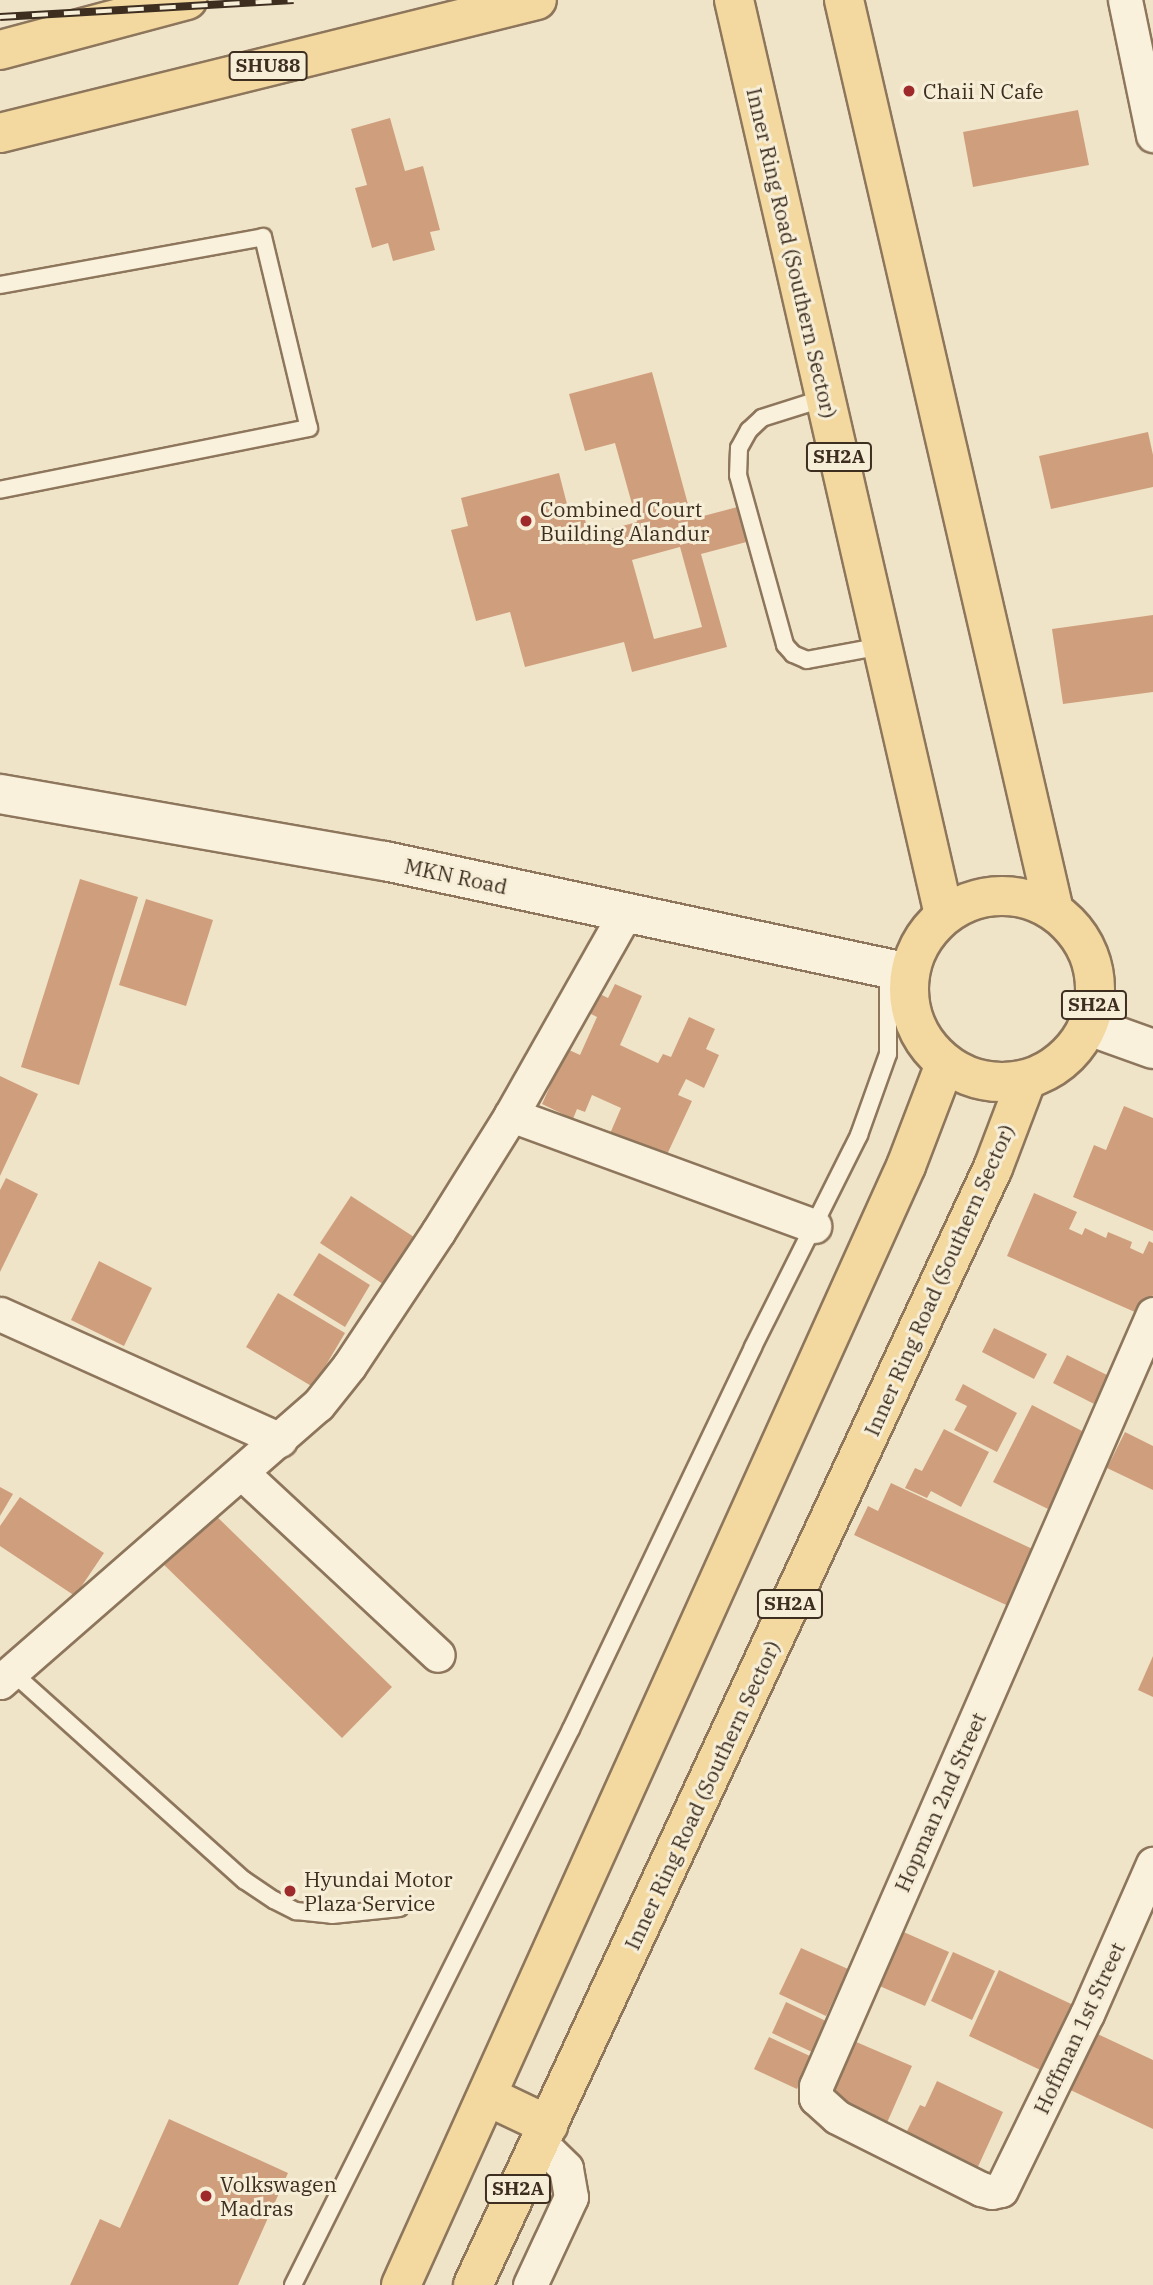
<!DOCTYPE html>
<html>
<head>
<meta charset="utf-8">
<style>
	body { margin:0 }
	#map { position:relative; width:1153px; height:2285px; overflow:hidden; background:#f0e4c8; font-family:"IBM Plex Serif",serif }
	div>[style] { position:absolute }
	.building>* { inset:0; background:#cf9f7d }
	.roads { filter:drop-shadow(2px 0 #8d765c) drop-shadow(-2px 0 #8d765c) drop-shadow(0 2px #8d765c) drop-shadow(0 -2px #8d765c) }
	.service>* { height:16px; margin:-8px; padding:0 8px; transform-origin:8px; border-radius:8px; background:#faf1dc }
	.minor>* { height:33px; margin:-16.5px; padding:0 16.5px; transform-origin:16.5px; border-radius:16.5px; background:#faf1dc }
	.tertiary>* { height:38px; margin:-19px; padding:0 19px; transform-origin:19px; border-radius:19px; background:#faf1dc }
	.primary>* { height:38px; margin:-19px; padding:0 19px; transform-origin:19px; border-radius:19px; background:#f3d9a0 }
	.primary>.ring { margin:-19px; padding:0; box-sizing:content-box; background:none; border:38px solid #f3d9a0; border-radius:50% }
	.rail>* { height:8px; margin-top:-4px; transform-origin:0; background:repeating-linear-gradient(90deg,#f7eed8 0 16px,#3d2e20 0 32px); box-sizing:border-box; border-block:2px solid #3d2e20 }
	.dots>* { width:19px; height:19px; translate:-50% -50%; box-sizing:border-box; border:4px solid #f7eed8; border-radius:50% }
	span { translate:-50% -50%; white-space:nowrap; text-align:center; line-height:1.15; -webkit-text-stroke:6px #f7eed8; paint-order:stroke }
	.shield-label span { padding:2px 5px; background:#f7eed8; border:2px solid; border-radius:5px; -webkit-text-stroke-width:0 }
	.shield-label { font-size:19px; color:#3d2e20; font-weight:700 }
	.poi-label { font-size:21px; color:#3d2e20 }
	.left { translate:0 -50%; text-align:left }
	.street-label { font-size:21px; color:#3d2e20 }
</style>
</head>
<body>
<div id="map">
	<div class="building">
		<i style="clip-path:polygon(1078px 110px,1089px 165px,973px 187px,963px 132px)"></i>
		<i style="clip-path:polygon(390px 118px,405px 171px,423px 166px,440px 230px,430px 232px,435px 250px,393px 261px,388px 243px,372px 248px,355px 188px,367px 185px,351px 129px)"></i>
		<i style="clip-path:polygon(evenodd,652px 372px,692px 519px,745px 505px,754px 540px,701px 554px,727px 647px,632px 672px,624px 642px,525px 667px,510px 612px,476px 621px,451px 530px,468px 526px,461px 498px,559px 473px,568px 508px,581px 504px,589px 535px,637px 522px,615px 443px,585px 451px,569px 394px,652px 372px,680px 547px,702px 627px,654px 639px,632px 560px,680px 547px)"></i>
		<i style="clip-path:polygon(1148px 432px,1153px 455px,1153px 487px,1051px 509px,1039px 456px)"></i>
		<i style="clip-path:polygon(1153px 615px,1153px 692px,1063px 704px,1052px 629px)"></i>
		<i style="clip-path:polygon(80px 879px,138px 897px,79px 1085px,21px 1067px)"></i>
		<i style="clip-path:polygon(146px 899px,213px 920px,186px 1006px,119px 985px)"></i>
		<i style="clip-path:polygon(615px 984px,642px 996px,620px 1045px,658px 1063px,663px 1054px,671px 1057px,689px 1017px,715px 1029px,706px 1049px,719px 1055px,704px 1088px,686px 1079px,678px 1095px,692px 1101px,664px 1161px,609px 1136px,621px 1108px,592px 1095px,585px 1112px,577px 1109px,573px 1119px,542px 1104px,567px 1049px,580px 1055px,597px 1017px,587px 1012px,596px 992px,608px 998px)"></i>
		<i style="clip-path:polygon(0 1076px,38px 1094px,0 1176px)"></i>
		<i style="clip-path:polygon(1124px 1106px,1153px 1118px,1153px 1231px,1073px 1197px,1094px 1145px,1106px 1150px)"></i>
		<i style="clip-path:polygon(6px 1178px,38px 1194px,0 1272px,0 1190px)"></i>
		<i style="clip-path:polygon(1034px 1193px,1077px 1212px,1069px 1229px,1082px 1235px,1085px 1228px,1106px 1238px,1108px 1232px,1132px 1242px,1130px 1248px,1143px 1254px,1149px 1241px,1153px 1243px,1153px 1295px,1144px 1316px,1007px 1256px)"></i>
		<i style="clip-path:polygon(351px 1196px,414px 1237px,383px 1284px,320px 1243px)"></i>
		<i style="clip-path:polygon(319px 1253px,370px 1285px,345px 1327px,293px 1295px)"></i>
		<i style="clip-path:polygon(99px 1261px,152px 1288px,124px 1346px,71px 1320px)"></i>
		<i style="clip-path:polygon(278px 1293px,345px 1333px,313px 1387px,246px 1347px)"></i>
		<i style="clip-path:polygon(994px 1328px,1047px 1354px,1034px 1379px,982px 1352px)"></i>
		<i style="clip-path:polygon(1067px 1355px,1117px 1380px,1102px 1408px,1053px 1383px)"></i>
		<i style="clip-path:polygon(963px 1384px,1017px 1413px,997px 1452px,954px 1430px,967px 1406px,955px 1400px)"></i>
		<i style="clip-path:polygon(1032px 1405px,1086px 1433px,1048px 1509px,993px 1482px)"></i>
		<i style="clip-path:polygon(944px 1429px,989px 1452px,961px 1507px,931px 1491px,927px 1498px,905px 1488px,915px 1468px,922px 1471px)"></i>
		<i style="clip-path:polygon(1125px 1432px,1153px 1446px,1153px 1490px,1107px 1468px)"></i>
		<i style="clip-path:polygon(891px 1483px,1041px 1553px,1015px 1609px,854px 1535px,868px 1506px,878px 1511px)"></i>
		<i style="clip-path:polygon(0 1487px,13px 1494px,0 1516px)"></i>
		<i style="clip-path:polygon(20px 1497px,104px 1553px,75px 1596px,0 1546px,0 1526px)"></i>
		<i style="clip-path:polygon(208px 1508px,392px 1687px,342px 1738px,158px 1559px)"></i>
		<i style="clip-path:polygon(1153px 1656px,1153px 1697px,1138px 1690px)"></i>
		<i style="clip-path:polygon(890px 1926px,949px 1952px,925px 2006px,866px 1980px)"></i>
		<i style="clip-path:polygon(801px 1948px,848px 1969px,826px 2016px,779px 1994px)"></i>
		<i style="clip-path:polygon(953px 1952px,995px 1971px,972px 2020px,931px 2001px)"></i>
		<i style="clip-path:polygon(999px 1970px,1084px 2010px,1053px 2076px,969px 2036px)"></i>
		<i style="clip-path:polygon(786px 2002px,828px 2022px,814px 2053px,772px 2033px)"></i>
		<i style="clip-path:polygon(1089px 2030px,1153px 2060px,1153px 2129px,1062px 2086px)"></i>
		<i style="clip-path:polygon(769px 2037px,812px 2057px,797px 2089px,754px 2069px)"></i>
		<i style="clip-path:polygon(847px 2038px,912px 2066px,886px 2125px,822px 2097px)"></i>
		<i style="clip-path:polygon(937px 2081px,1003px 2112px,976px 2171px,904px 2137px,920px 2105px,925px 2107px)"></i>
		<i style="clip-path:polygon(169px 2119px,288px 2173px,238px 2285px,70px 2285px,100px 2219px,120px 2228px)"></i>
	</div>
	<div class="roads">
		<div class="service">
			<i style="left:0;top:285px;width:267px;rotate:-10.3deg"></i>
			<i style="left:263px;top:237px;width:196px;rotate:76.5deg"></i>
			<i style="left:309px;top:428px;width:315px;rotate:168.7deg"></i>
			<i style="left:825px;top:398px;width:66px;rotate:162.4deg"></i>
			<i style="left:762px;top:418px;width:18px;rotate:137deg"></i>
			<i style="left:749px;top:430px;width:21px;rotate:119deg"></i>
			<i style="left:739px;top:448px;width:27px;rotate:92deg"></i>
			<i style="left:738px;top:475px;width:176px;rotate:74.5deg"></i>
			<i style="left:785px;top:645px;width:12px;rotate:48deg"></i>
			<i style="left:793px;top:654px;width:15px;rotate:23deg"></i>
			<i style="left:807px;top:660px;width:76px;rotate:-10.6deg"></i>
			<i style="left:12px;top:1672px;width:312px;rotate:41.9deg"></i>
			<i style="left:244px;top:1880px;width:36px;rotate:34deg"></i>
			<i style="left:274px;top:1900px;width:25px;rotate:27deg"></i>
			<i style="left:296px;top:1911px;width:36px;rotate:6deg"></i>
			<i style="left:332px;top:1915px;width:68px;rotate:-5.9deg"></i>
			<i style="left:293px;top:2285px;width:622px;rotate:-63.43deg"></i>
			<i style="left:571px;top:1729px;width:423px;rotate:-64.5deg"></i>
			<i style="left:753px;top:1347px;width:237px;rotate:-63.4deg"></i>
			<i style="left:859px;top:1135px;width:86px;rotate:-70.3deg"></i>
			<i style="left:888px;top:1054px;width:85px;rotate:-90deg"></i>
		</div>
		<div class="minor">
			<i style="left:1125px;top:0;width:138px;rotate:78.3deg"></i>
			<i style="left:511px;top:1115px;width:323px;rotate:20.1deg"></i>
			<i style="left:0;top:1314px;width:307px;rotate:24.2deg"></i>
			<i style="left:1153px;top:1314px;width:842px;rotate:113.58deg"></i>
			<i style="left:816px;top:2086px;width:12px;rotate:90deg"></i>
			<i style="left:816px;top:2098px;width:28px;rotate:42deg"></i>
			<i style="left:837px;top:2117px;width:161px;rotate:26.6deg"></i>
			<i style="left:981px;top:2189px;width:11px;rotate:15deg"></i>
			<i style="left:992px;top:2192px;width:9px;rotate:-13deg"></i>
			<i style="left:1001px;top:2190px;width:196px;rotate:-64deg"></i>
			<i style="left:1087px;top:2014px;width:164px;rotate:-66.3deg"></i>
			<i style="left:242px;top:1473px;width:267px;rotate:42.9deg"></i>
			<i style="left:0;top:1682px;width:422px;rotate:-41.1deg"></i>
			<i style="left:318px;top:1405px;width:50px;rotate:-51.5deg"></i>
			<i style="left:349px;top:1366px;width:161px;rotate:-56.4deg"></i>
			<i style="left:438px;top:1232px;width:138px;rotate:-58deg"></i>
			<i style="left:511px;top:1115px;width:233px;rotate:-60.5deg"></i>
			<i style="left:530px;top:2285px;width:97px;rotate:-65deg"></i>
			<i style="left:571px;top:2197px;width:29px;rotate:-100deg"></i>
			<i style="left:566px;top:2168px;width:36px;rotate:-136deg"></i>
		</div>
		<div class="tertiary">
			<i style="left:0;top:794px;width:391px;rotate:9.9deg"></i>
			<i style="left:385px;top:861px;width:536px;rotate:12.06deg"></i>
			<i style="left:1089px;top:1026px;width:68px;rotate:19.8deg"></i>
		</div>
		<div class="primary">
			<i style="left:734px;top:0;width:939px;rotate:77.07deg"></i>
			<i style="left:844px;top:0;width:935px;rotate:77.02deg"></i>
			<i style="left:0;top:50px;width:194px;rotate:-15deg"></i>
			<i style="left:0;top:133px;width:553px;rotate:-13.91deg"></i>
			<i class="ring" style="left:909px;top:896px;width:148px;height:148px"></i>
			<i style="left:487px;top:2096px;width:68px;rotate:25.4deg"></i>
			<i style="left:401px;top:2285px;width:1228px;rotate:-65.71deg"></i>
			<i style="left:906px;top:1166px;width:109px;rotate:-69.1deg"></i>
			<i style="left:473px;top:2285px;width:1232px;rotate:-65.04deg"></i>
			<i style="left:993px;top:1168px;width:93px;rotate:-69.2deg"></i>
		</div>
	</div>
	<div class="rail">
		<i style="left:0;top:17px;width:294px;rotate:-3.3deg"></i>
	</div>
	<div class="dots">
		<i style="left:909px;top:91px;background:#9e2a2b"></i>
		<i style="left:526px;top:521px;background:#9e2a2b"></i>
		<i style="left:290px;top:1891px;background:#9e2a2b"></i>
		<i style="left:206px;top:2196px;background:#9e2a2b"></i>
	</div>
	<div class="shield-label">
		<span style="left:268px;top:66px">SHU88</span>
		<span style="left:839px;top:457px">SH2A</span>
		<span style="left:1094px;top:1005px">SH2A</span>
		<span style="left:790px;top:1604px">SH2A</span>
		<span style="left:518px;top:2189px">SH2A</span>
	</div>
	<div class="poi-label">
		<span class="left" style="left:923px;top:91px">Chaii N Cafe</span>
		<span class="left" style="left:540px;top:521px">Combined Court<br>Building Alandur</span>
		<span class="left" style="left:304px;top:1891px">Hyundai Motor<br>Plaza Service</span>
		<span class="left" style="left:220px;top:2196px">Volkswagen<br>Madras</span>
	</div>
	<div class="street-label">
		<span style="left:792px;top:253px;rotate:77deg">Inner Ring Road (Southern Sector)</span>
		<span style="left:456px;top:876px;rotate:12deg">MKN Road</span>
		<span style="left:939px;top:1280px;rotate:-66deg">Inner Ring Road (Southern Sector)</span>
		<span style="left:702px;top:1795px;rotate:-65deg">Inner Ring Road (Southern Sector)</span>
		<span style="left:940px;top:1802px;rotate:-66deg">Hopman 2nd Street</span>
		<span style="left:1079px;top:2028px;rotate:-65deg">Hoffman 1st Street</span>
	</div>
</div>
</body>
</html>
